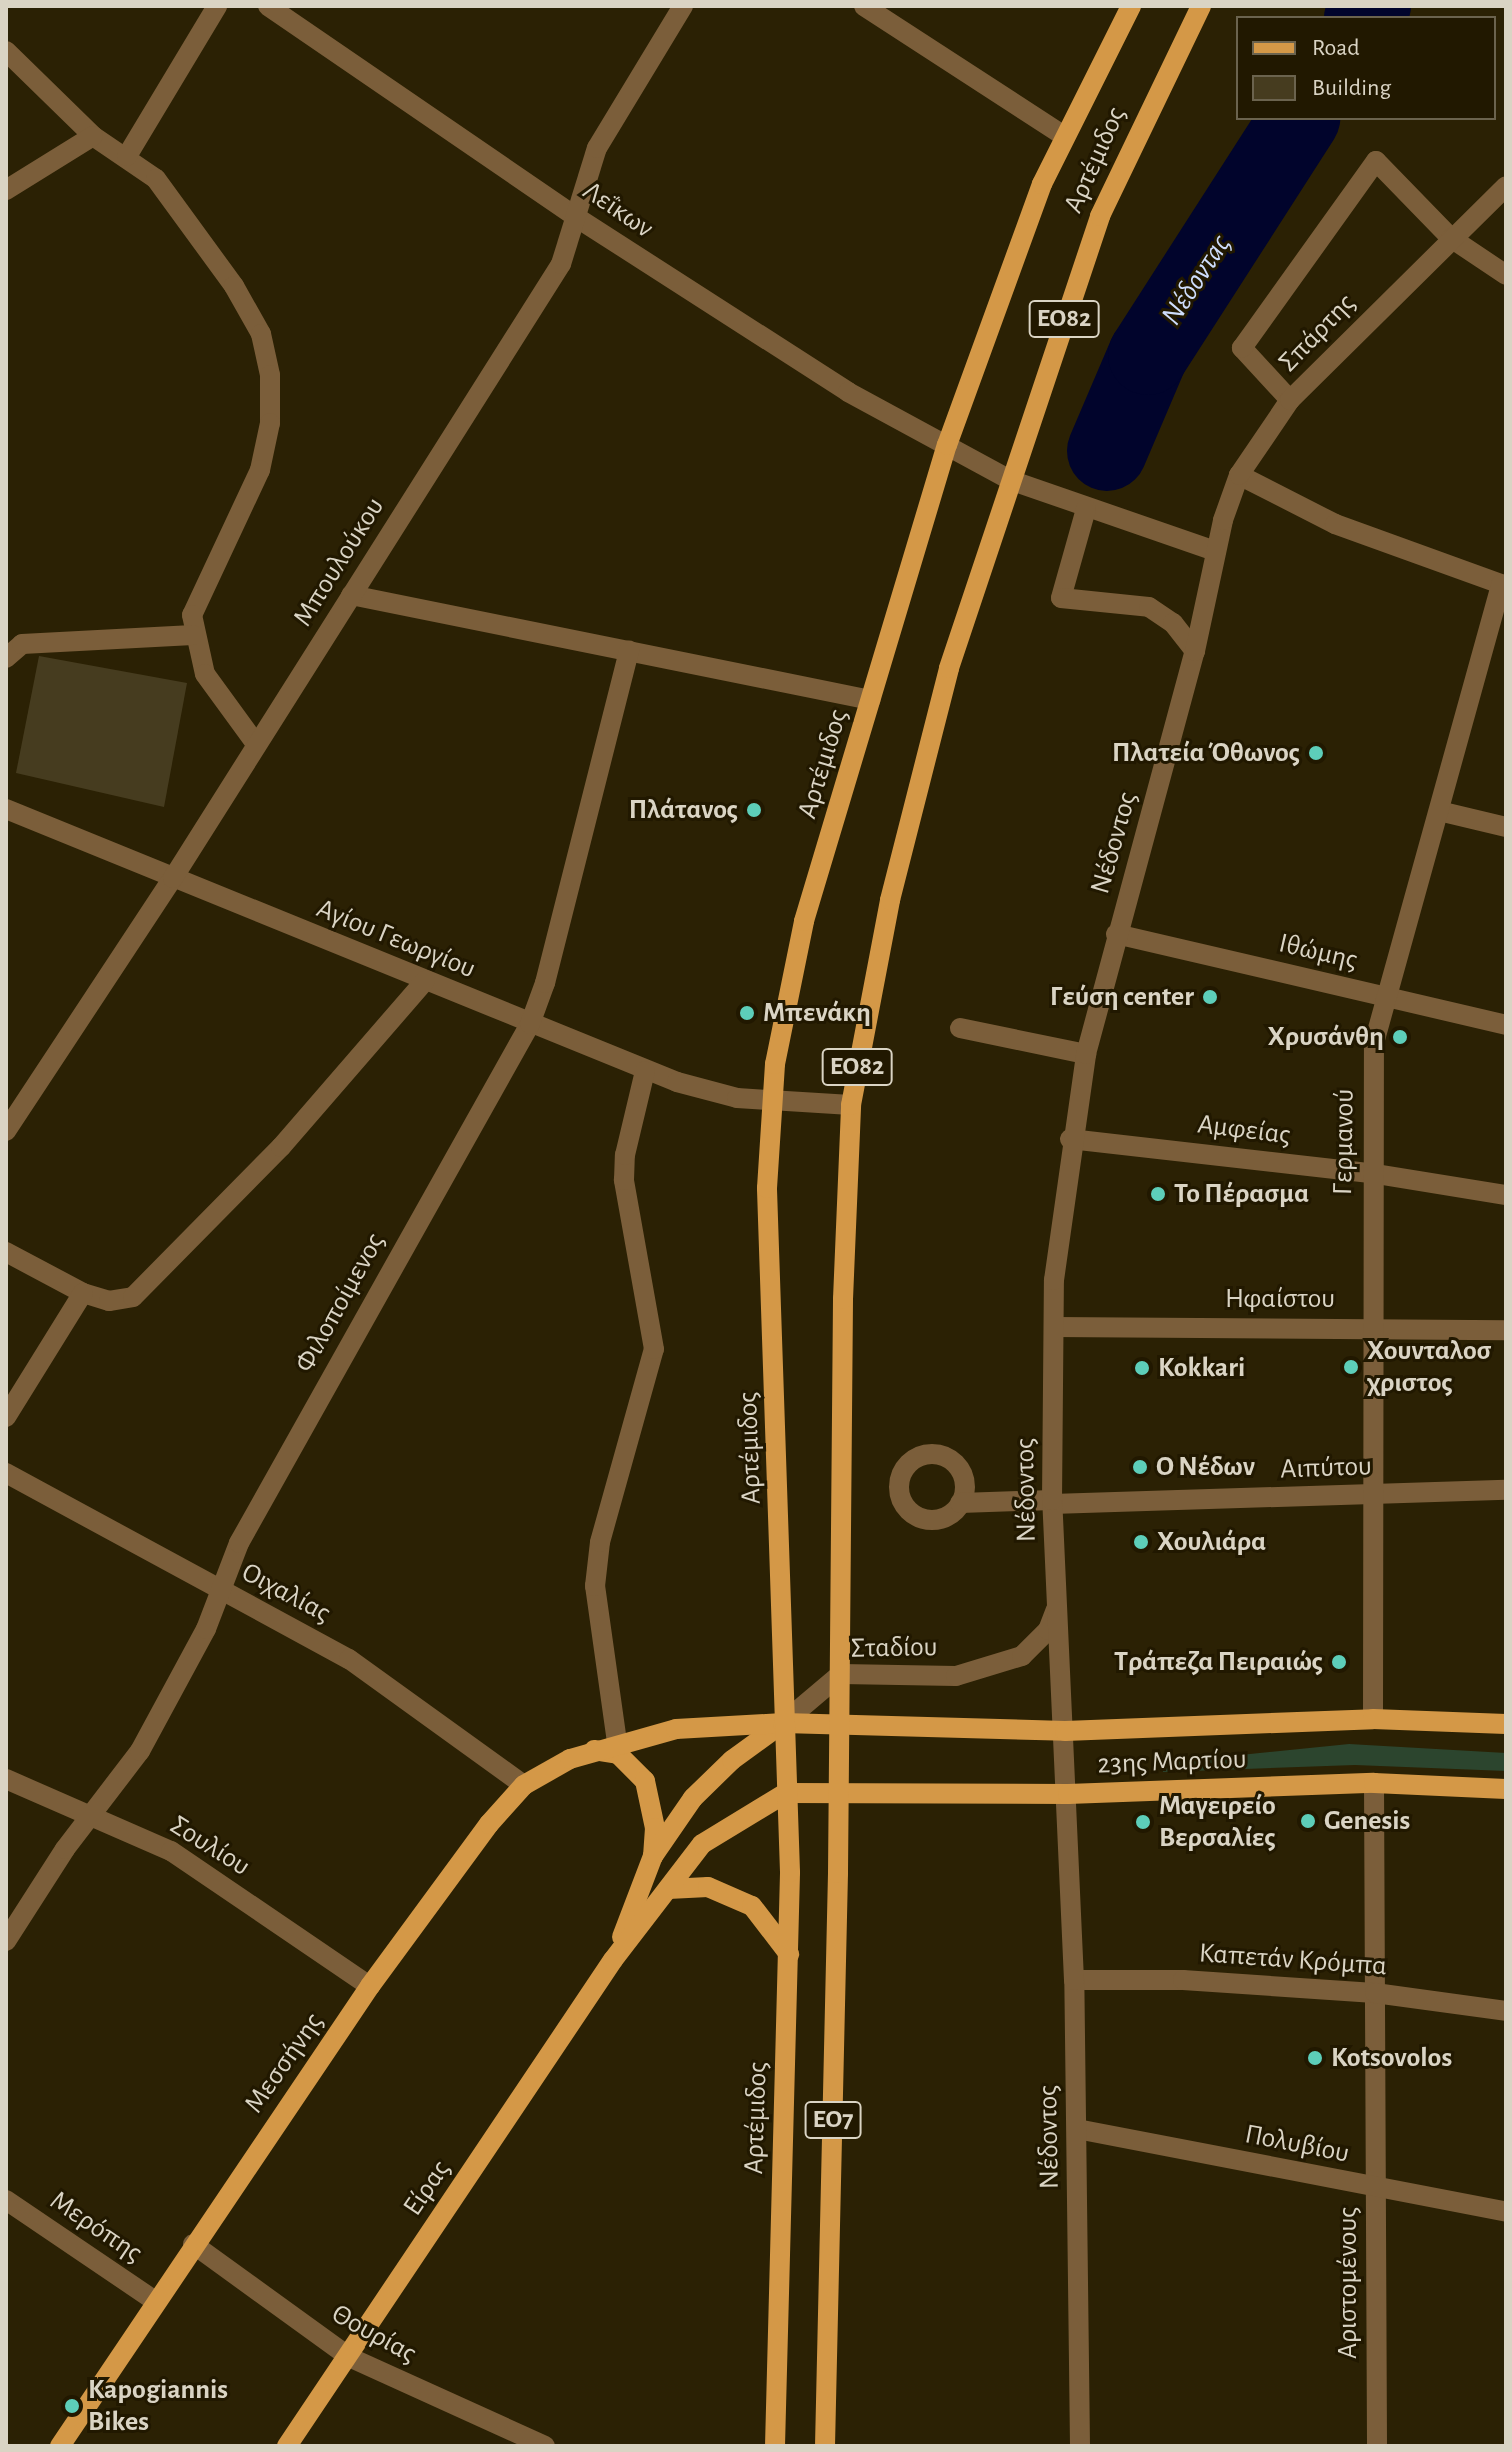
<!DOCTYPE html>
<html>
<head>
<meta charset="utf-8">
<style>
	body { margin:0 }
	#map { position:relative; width:1512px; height:2452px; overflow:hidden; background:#2b2104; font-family:"Alegreya Sans",sans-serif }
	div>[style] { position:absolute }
	.green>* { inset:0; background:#2c452e }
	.river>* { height:80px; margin:-40px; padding:0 40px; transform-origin:40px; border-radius:40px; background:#01042c }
	.building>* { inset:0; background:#463c1f }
	.minor>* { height:20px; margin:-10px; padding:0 10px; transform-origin:10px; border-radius:10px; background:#7b5e3a }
	.minor>.ring { margin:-10px; padding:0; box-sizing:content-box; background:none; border:20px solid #7b5e3a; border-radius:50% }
	.major>* { height:20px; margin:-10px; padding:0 10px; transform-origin:10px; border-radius:10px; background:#d49847 }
	.dots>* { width:22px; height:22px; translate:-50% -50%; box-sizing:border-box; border:4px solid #211800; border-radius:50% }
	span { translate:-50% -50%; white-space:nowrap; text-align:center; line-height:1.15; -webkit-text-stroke:6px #211800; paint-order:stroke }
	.shield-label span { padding:2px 6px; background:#211800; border:2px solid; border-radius:6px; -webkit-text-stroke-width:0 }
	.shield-label { font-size:26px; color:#dad4c4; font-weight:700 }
	.street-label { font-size:28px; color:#dad4c4 }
	.poi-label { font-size:28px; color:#dad4c4; font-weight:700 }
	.right { translate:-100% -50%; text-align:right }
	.left { translate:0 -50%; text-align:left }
	.water-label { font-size:30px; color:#ceddfc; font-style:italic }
	.frame { position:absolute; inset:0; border:8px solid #dad4c4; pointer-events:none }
	.legend { position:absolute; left:1236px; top:16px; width:260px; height:104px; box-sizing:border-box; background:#211800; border:2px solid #6b634e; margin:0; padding:10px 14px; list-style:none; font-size:24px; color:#dad4c4 }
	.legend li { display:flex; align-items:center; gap:16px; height:40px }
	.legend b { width:40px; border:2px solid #6b634e }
</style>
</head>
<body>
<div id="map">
	<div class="green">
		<i style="clip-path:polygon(1349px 1744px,1506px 1753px,1506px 1771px,1355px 1765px,1163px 1772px,1162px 1763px)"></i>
	</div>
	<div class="river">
		<i style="left:1364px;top:18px;width:14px;rotate:-60deg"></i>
		<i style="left:1107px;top:451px;width:104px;rotate:-66.9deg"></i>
		<i style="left:1148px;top:355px;width:282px;rotate:-57.3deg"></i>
	</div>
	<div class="building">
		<i style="clip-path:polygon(39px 656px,187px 683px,164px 807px,16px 773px)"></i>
	</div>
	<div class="minor">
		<i style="left:268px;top:6px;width:377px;rotate:34.4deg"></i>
		<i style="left:579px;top:219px;width:320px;rotate:32.7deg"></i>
		<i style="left:848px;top:392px;width:184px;rotate:28.5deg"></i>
		<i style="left:1010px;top:480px;width:217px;rotate:19.1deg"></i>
		<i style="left:864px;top:6px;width:237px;rotate:33deg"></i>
		<i style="left:6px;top:51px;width:122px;rotate:44.3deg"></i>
		<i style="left:93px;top:136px;width:76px;rotate:34.3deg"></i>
		<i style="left:156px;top:179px;width:132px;rotate:53.9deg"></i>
		<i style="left:234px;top:286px;width:55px;rotate:60.6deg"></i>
		<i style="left:261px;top:334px;width:42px;rotate:77.6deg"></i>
		<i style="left:270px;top:375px;width:48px;rotate:90deg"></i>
		<i style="left:270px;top:423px;width:48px;rotate:102deg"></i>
		<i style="left:260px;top:470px;width:160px;rotate:115.1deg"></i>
		<i style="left:192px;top:615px;width:60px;rotate:77.6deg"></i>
		<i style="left:205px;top:674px;width:87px;rotate:53.9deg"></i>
		<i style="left:127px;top:156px;width:175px;rotate:-59deg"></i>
		<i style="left:6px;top:190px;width:102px;rotate:-31.8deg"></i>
		<i style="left:1290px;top:400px;width:71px;rotate:-132.7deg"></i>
		<i style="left:1242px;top:348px;width:230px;rotate:-54.4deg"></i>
		<i style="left:1376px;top:161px;width:107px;rotate:45.8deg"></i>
		<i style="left:1451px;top:238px;width:66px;rotate:33.9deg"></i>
		<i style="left:1239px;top:475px;width:108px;rotate:27deg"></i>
		<i style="left:1335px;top:524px;width:182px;rotate:19.9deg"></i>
		<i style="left:1086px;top:509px;width:92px;rotate:105.7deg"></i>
		<i style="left:1061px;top:598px;width:88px;rotate:5.8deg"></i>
		<i style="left:1149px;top:607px;width:29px;rotate:34deg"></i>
		<i style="left:1173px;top:623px;width:36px;rotate:52deg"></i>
		<i style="left:351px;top:595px;width:530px;rotate:11.42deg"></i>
		<i style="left:6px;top:658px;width:21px;rotate:-41deg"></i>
		<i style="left:22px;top:644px;width:171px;rotate:-3deg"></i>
		<i style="left:6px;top:809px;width:724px;rotate:22.14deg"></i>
		<i style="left:677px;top:1082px;width:62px;rotate:14.9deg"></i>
		<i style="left:737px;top:1098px;width:114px;rotate:3.5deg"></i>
		<i style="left:1439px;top:811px;width:69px;rotate:13.4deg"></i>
		<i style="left:1116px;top:934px;width:400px;rotate:13.1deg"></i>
		<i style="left:960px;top:1028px;width:129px;rotate:11.7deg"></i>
		<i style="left:6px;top:1131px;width:303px;rotate:-56.6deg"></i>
		<i style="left:173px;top:878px;width:726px;rotate:-57.71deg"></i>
		<i style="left:561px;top:264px;width:121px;rotate:-72.8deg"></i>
		<i style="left:597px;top:148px;width:166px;rotate:-58.8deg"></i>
		<i style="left:1070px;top:1139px;width:302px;rotate:6.5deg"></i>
		<i style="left:1370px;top:1173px;width:138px;rotate:9.2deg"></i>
		<i style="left:6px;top:1252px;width:87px;rotate:28deg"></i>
		<i style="left:83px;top:1293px;width:27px;rotate:17deg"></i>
		<i style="left:109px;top:1301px;width:24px;rotate:-9deg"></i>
		<i style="left:133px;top:1297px;width:211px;rotate:-45.4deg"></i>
		<i style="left:281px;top:1147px;width:220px;rotate:-49.1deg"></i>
		<i style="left:1054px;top:1327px;width:452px;rotate:0.4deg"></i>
		<i style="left:6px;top:1417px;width:146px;rotate:-58.2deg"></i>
		<i class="ring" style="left:899px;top:1454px;width:46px;height:46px"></i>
		<i style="left:6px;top:1473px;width:390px;rotate:28.5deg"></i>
		<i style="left:349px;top:1659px;width:216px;rotate:35.8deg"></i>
		<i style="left:960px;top:1503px;width:92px;rotate:-1.9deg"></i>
		<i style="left:1052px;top:1504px;width:454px;rotate:-1.8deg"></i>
		<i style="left:1373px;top:1719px;width:676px;rotate:-89.92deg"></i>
		<i style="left:1374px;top:1043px;width:476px;rotate:-74.5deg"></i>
		<i style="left:783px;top:1723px;width:76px;rotate:-40.2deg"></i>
		<i style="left:841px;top:1674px;width:115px;rotate:1deg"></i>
		<i style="left:956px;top:1676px;width:69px;rotate:-16.9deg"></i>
		<i style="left:1022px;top:1656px;width:37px;rotate:-45deg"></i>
		<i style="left:1048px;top:1630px;width:22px;rotate:-69deg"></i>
		<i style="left:617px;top:1742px;width:158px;rotate:-98deg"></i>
		<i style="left:595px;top:1586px;width:44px;rotate:-83.5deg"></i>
		<i style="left:600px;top:1542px;width:200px;rotate:-74.4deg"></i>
		<i style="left:654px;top:1349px;width:172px;rotate:-100.1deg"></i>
		<i style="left:624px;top:1180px;width:25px;rotate:-88deg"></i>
		<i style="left:625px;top:1155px;width:86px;rotate:-76.6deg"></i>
		<i style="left:6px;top:1779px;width:180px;rotate:23.6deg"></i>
		<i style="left:171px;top:1851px;width:240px;rotate:34.2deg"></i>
		<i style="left:1374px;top:1783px;width:663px;rotate:89.74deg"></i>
		<i style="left:6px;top:1941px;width:109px;rotate:-57.3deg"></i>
		<i style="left:65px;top:1849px;width:123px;rotate:-52.6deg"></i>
		<i style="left:140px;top:1751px;width:139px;rotate:-61.6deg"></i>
		<i style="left:206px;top:1629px;width:92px;rotate:-69deg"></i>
		<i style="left:239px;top:1543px;width:595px;rotate:-60.72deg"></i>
		<i style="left:530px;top:1024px;width:44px;rotate:-69.9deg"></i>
		<i style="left:545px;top:983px;width:343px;rotate:-75.8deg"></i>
		<i style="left:1074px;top:1980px;width:109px"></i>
		<i style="left:1183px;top:1980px;width:192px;rotate:3.9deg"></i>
		<i style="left:1375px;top:1993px;width:132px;rotate:7.8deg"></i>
		<i style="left:1077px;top:2129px;width:437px;rotate:10.9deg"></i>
		<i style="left:6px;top:2200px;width:180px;rotate:34.1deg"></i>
		<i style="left:193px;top:2244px;width:193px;rotate:35.9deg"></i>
		<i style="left:349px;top:2357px;width:215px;rotate:24.4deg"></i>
		<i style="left:1080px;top:2446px;width:466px;rotate:-90.7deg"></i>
		<i style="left:1074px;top:1980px;width:481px;rotate:-92.6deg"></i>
		<i style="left:1052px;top:1500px;width:220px;rotate:-89.5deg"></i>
		<i style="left:1054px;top:1280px;width:228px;rotate:-81.9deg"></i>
		<i style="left:1086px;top:1054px;width:417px;rotate:-74.9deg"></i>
		<i style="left:1195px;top:651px;width:134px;rotate:-77.9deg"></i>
		<i style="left:1223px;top:520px;width:48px;rotate:-70.4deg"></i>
		<i style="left:1239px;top:475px;width:91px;rotate:-55.8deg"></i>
		<i style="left:1290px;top:400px;width:304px;rotate:-44.7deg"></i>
	</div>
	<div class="major">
		<i style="left:594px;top:1750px;width:24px;rotate:9deg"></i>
		<i style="left:618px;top:1754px;width:38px;rotate:45deg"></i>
		<i style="left:645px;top:1781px;width:48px;rotate:78deg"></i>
		<i style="left:655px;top:1828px;width:28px;rotate:94deg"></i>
		<i style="left:786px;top:1793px;width:282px;rotate:0.2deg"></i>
		<i style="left:1068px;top:1794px;width:306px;rotate:-2.1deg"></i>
		<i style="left:1374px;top:1783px;width:132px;rotate:2.6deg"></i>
		<i style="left:668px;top:1889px;width:40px;rotate:-2.9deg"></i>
		<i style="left:708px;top:1887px;width:48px;rotate:23.4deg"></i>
		<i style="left:752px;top:1906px;width:61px;rotate:52.4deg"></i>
		<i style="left:622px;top:1937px;width:87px;rotate:-69.1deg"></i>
		<i style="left:653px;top:1856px;width:70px;rotate:-55.4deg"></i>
		<i style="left:693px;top:1798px;width:54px;rotate:-44.3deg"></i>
		<i style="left:732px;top:1760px;width:63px;rotate:-36deg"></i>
		<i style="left:60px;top:2446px;width:555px;rotate:-56.02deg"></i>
		<i style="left:370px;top:1986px;width:201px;rotate:-53.7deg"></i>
		<i style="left:489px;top:1824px;width:52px;rotate:-48.1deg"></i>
		<i style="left:524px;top:1785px;width:53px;rotate:-29.5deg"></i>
		<i style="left:570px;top:1759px;width:110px;rotate:-15.8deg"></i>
		<i style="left:676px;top:1729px;width:107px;rotate:-3.2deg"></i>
		<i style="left:783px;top:1723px;width:282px;rotate:1.6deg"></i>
		<i style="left:1065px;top:1731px;width:308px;rotate:-2.2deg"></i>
		<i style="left:1373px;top:1719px;width:133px;rotate:2.2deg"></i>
		<i style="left:287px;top:2446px;width:585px;rotate:-56.15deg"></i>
		<i style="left:613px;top:1960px;width:146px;rotate:-52.5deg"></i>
		<i style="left:702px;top:1844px;width:98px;rotate:-31.3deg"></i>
		<i style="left:775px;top:2446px;width:574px;rotate:-88.5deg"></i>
		<i style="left:790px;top:1872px;width:684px;rotate:-91.93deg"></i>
		<i style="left:767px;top:1188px;width:124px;rotate:-86.3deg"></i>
		<i style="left:775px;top:1064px;width:146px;rotate:-78.5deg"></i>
		<i style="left:804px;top:921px;width:497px;rotate:-73.3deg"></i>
		<i style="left:947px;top:445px;width:278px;rotate:-70deg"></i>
		<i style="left:1042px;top:184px;width:199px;rotate:-63.4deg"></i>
		<i style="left:825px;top:2446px;width:573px;rotate:-88.7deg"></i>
		<i style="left:838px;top:1873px;width:574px;rotate:-89.5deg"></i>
		<i style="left:843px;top:1299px;width:194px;rotate:-87.6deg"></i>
		<i style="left:851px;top:1105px;width:209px;rotate:-79.2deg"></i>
		<i style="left:890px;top:900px;width:239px;rotate:-75.7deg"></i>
		<i style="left:949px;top:668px;width:477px;rotate:-71.5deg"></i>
		<i style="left:1100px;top:216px;width:233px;rotate:-64.3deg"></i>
	</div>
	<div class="dots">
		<i style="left:1316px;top:753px;background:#5dceb9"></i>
		<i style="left:754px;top:810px;background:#5dceb9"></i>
		<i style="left:1210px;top:997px;background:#5dceb9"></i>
		<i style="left:747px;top:1013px;background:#5dceb9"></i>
		<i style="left:1400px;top:1037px;background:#5dceb9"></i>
		<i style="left:1158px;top:1194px;background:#5dceb9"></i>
		<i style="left:1351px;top:1367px;background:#5dceb9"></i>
		<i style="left:1142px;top:1368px;background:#5dceb9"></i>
		<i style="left:1140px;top:1467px;background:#5dceb9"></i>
		<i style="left:1141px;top:1542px;background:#5dceb9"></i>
		<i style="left:1339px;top:1662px;background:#5dceb9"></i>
		<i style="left:1308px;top:1821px;background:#5dceb9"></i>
		<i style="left:1143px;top:1822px;background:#5dceb9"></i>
		<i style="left:1315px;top:2058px;background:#5dceb9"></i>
		<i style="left:72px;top:2406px;background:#5dceb9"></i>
	</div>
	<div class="shield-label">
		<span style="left:1064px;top:319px">ΕΟ82</span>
		<span style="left:857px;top:1067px">ΕΟ82</span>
		<span style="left:833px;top:2120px">ΕΟ7</span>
	</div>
	<div class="street-label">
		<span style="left:1095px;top:160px;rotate:-66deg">Αρτέμιδος</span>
		<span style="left:618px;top:210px;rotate:34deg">Λεΐκων</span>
		<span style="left:1317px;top:333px;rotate:-46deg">Σπάρτης</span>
		<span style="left:339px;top:562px;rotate:-58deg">Μπουλούκου</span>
		<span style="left:823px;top:764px;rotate:-73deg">Αρτέμιδος</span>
		<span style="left:1114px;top:843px;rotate:-74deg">Νέδοντος</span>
		<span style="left:396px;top:939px;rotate:22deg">Αγίου Γεωργίου</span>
		<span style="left:1318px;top:952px;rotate:13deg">Ιθώμης</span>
		<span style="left:1244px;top:1130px;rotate:7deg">Αμφείας</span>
		<span style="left:1344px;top:1142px;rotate:-89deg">Γερμανού</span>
		<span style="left:1280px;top:1299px">Ηφαίστου</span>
		<span style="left:340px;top:1303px;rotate:-61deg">Φιλοποίμενος</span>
		<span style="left:750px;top:1448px;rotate:-92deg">Αρτέμιδος</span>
		<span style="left:1326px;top:1468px;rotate:-2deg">Αιπύτου</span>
		<span style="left:1026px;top:1490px;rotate:-91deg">Νέδοντος</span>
		<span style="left:286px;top:1593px;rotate:28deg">Οιχαλίας</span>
		<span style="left:894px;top:1648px;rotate:-1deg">Σταδίου</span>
		<span style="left:1172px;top:1762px;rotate:-2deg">23ης Μαρτίου</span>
		<span style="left:210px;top:1846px;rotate:32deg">Σουλίου</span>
		<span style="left:1293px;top:1960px;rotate:4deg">Καπετάν Κρόμπα</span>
		<span style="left:284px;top:2063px;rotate:-55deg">Μεσσήνης</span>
		<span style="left:756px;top:2118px;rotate:-88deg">Αρτέμιδος</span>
		<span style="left:1049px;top:2137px;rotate:-91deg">Νέδοντος</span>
		<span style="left:1297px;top:2144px;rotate:11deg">Πολυβίου</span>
		<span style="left:427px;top:2188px;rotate:-56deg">Είρας</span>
		<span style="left:96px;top:2227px;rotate:34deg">Μερόπης</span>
		<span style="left:1348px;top:2283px;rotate:-90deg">Αριστομένους</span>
		<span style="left:374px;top:2334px;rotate:29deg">Θουρίας</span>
	</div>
	<div class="poi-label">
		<span class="right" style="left:1300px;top:753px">Πλατεία Όθωνος</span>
		<span class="right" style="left:738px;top:810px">Πλάτανος</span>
		<span class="right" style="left:1194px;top:997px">Γεύση center</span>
		<span class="left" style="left:763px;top:1013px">Μπενάκη</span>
		<span class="right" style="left:1384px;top:1037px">Χρυσάνθη</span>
		<span class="left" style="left:1174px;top:1194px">Το Πέρασμα</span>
		<span class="left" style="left:1367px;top:1367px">Χουνταλοσ<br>χριστος</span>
		<span class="left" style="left:1158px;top:1368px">Kokkari</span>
		<span class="left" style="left:1156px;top:1467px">Ο Νέδων</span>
		<span class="left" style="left:1157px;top:1542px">Χουλιάρα</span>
		<span class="right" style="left:1323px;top:1662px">Τράπεζα Πειραιώς</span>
		<span class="left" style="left:1159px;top:1822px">Μαγειρείο<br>Βερσαλίες</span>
		<span class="left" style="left:1324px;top:1821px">Genesis</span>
		<span class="left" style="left:1331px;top:2058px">Kotsovolos</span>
		<span class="left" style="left:88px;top:2406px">Kapogiannis<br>Bikes</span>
	</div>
	<div class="water-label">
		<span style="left:1196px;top:280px;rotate:-57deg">Νέδoντας</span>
	</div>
	<div class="frame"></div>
	<ul class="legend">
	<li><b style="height:10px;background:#d49847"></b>Road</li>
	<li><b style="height:22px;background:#463c1f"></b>Building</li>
	</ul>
</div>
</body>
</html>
